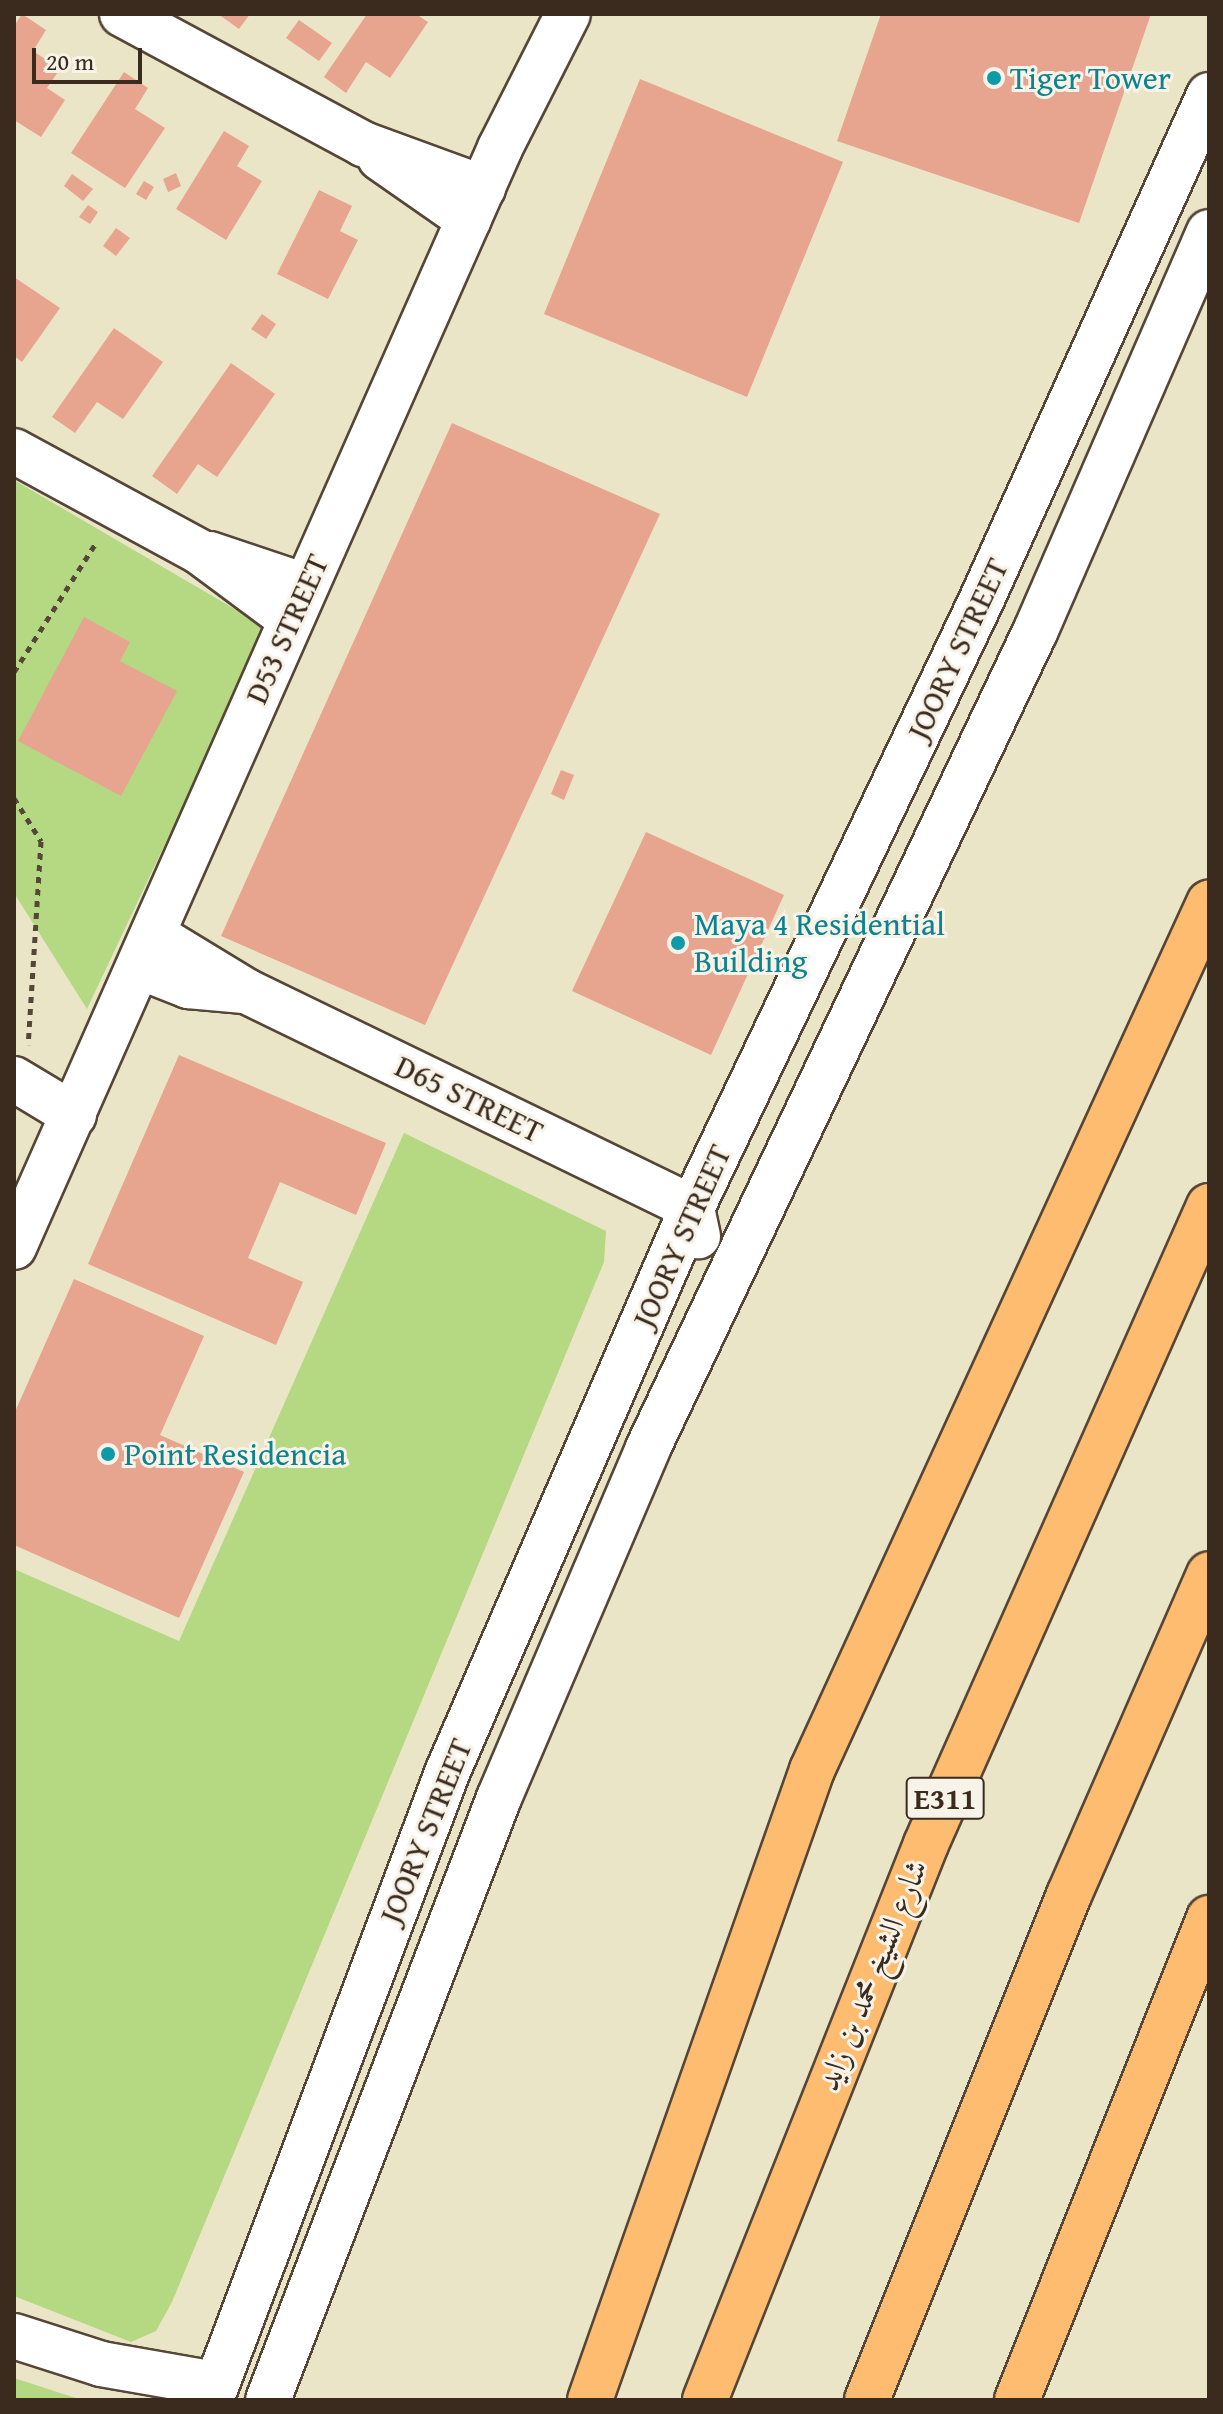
<!DOCTYPE html>
<html>
<head>
<meta charset="utf-8">
<style>
	body { margin:0 }
	#map { position:relative; width:1223px; height:2414px; overflow:hidden; background:#ebe5c7; font-family:"Gentium Book Plus",Amiri,serif }
	div>[style] { position:absolute }
	.green>* { inset:0; background:#b4d982 }
	.building>* { inset:0; background:#e7a48f }
	.path>* { height:5px; margin-top:-2.5px; transform-origin:0; background:repeating-linear-gradient(90deg,#554637 0 6px,transparent 0 12px) }
	.roads { filter:drop-shadow(2px 0 #554637) drop-shadow(-2px 0 #554637) drop-shadow(0 2px #554637) drop-shadow(0 -2px #554637) }
	.minor>* { height:44px; margin:-22px; padding:0 22px; transform-origin:22px; border-radius:22px; background:#fff }
	.highway>* { height:44px; margin:-22px; padding:0 22px; transform-origin:22px; border-radius:22px; background:#fdbc70 }
	.dots>* { width:22px; height:22px; translate:-50% -50%; box-sizing:border-box; border:4px solid #f7f3e8; border-radius:50% }
	span { translate:-50% -50%; white-space:nowrap; text-align:center; line-height:1.15; -webkit-text-stroke:6px #f7f3e8; paint-order:stroke }
	.shield-label span { padding:2px 6px; background:#f7f3e8; border:2px solid; border-radius:6px; -webkit-text-stroke-width:0 }
	.shield-label { font-size:30px; color:#3b2a1e; font-weight:700 }
	.culture-label { font-size:32px; color:#0d838f }
	.left { translate:0 -50%; text-align:left }
	.street-label { font-size:32px; color:#3b2a1e }
	.frame { position:absolute; inset:0; border:16px solid #3b2a1e; pointer-events:none }
	.scale { position:absolute; left:32px; top:48px; width:110px; height:36px; box-sizing:border-box; border:4px solid #3b2a1e; border-top:0; padding-left:10px; font-size:24px; line-height:28px; white-space:nowrap; color:#3b2a1e; -webkit-text-stroke:6px #f7f3e8; paint-order:stroke }
</style>
</head>
<body>
<div id="map">
	<div class="green">
		<i style="clip-path:polygon(14px 480px,267px 628px,87px 1009px,14px 893px)"></i>
		<i style="clip-path:polygon(404px 1133px,606px 1231px,604px 1262px,172px 2302px,156px 2331px,131px 2342px,14px 2296px,14px 1569px,179px 1641px)"></i>
		<i style="clip-path:polygon(14px 2378px,82px 2400px,14px 2400px)"></i>
	</div>
	<div class="building">
		<i style="clip-path:polygon(22px 14px,46px 30px,33px 51px,60px 69px,47px 88px,65px 100px,41px 137px,14px 120px,14px 26px)"></i>
		<i style="clip-path:polygon(218px 14px,250px 14px,239px 29px)"></i>
		<i style="clip-path:polygon(367px 14px,416px 14px,428px 22px,390px 78px,366px 62px,346px 93px,324px 77px)"></i>
		<i style="clip-path:polygon(881px 14px,1151px 14px,1079px 223px,837px 141px)"></i>
		<i style="clip-path:polygon(299px 20px,332px 43px,319px 61px,286px 38px)"></i>
		<i style="clip-path:polygon(124px 72px,148px 88px,135px 109px,165px 128px,125px 188px,71px 153px)"></i>
		<i style="clip-path:polygon(640px 79px,843px 162px,747px 397px,544px 314px)"></i>
		<i style="clip-path:polygon(224px 131px,249px 146px,237px 166px,262px 181px,226px 240px,176px 209px)"></i>
		<i style="clip-path:polygon(176px 173px,181px 186px,168px 192px,163px 179px)"></i>
		<i style="clip-path:polygon(72px 174px,93px 189px,83px 201px,64px 186px)"></i>
		<i style="clip-path:polygon(144px 181px,154px 187px,146px 200px,136px 194px)"></i>
		<i style="clip-path:polygon(319px 190px,352px 206px,340px 231px,358px 240px,328px 299px,277px 274px)"></i>
		<i style="clip-path:polygon(88px 205px,98px 212px,90px 224px,79px 217px)"></i>
		<i style="clip-path:polygon(116px 228px,130px 238px,116px 256px,103px 246px)"></i>
		<i style="clip-path:polygon(14px 277px,60px 308px,22px 362px,14px 356px)"></i>
		<i style="clip-path:polygon(262px 314px,276px 324px,266px 339px,251px 329px)"></i>
		<i style="clip-path:polygon(114px 328px,163px 362px,123px 419px,97px 402px,75px 433px,52px 417px)"></i>
		<i style="clip-path:polygon(231px 363px,275px 394px,217px 477px,198px 464px,177px 494px,152px 476px)"></i>
		<i style="clip-path:polygon(452px 423px,660px 514px,425px 1025px,221px 936px)"></i>
		<i style="clip-path:polygon(84px 617px,130px 642px,120px 661px,177px 691px,121px 796px,18px 741px)"></i>
		<i style="clip-path:polygon(561px 770px,574px 775px,564px 800px,551px 794px)"></i>
		<i style="clip-path:polygon(646px 832px,784px 895px,711px 1055px,572px 991px)"></i>
		<i style="clip-path:polygon(179px 1055px,386px 1143px,356px 1215px,280px 1182px,248px 1258px,303px 1282px,276px 1345px,88px 1264px)"></i>
		<i style="clip-path:polygon(74px 1279px,204px 1336px,160px 1435px,244px 1472px,179px 1618px,14px 1545px,14px 1414px)"></i>
	</div>
	<div class="path">
		<i style="left:14px;top:672px;width:155px;rotate:-57.6deg"></i>
		<i style="left:14px;top:798px;width:51px;rotate:57.9deg"></i>
		<i style="left:41px;top:841px;width:204px;rotate:93.6deg"></i>
	</div>
	<div class="roads">
		<div class="minor">
			<i style="left:122px;top:14px;width:274px;rotate:28.3deg"></i>
			<i style="left:363px;top:144px;width:128px;rotate:20.1deg"></i>
			<i style="left:380px;top:158px;width:108px;rotate:34.9deg"></i>
			<i style="left:14px;top:451px;width:212px;rotate:28.5deg"></i>
			<i style="left:200px;top:552px;width:112px;rotate:36.7deg"></i>
			<i style="left:210px;top:554px;width:100px;rotate:18.6deg"></i>
			<i style="left:154px;top:935px;width:108px;rotate:31.3deg"></i>
			<i style="left:246px;top:991px;width:496px;rotate:25.9deg"></i>
			<i style="left:692px;top:1208px;width:29px;rotate:78deg"></i>
			<i style="left:140px;top:967px;width:52px;rotate:21.6deg"></i>
			<i style="left:188px;top:986px;width:56px;rotate:5.1deg"></i>
			<i style="left:14px;top:1079px;width:70px;rotate:31deg"></i>
			<i style="left:14px;top:1247px;width:1202px;rotate:-66.14deg"></i>
			<i style="left:500px;top:148px;width:150px;rotate:-63.1deg"></i>
			<i style="left:14px;top:2336px;width:91px;rotate:17.8deg"></i>
			<i style="left:101px;top:2364px;width:117px;rotate:9.9deg"></i>
			<i style="left:211px;top:2400px;width:670px;rotate:-69.37deg"></i>
			<i style="left:447px;top:1773px;width:616px;rotate:-66.56deg"></i>
			<i style="left:692px;top:1208px;width:672px;rotate:-64.54deg"></i>
			<i style="left:981px;top:601px;width:555px;rotate:-65.74deg"></i>
			<i style="left:268px;top:2400px;width:645px;rotate:-69.01deg"></i>
			<i style="left:499px;top:1798px;width:380px;rotate:-66.9deg"></i>
			<i style="left:648px;top:1448px;width:903px;rotate:-64.63deg"></i>
			<i style="left:1035px;top:632px;width:436px;rotate:-66.5deg"></i>
		</div>
		<div class="highway">
			<i style="left:590px;top:2400px;width:668px;rotate:-70.59deg"></i>
			<i style="left:812px;top:1770px;width:954px;rotate:-65.4deg"></i>
			<i style="left:705px;top:2400px;width:598px;rotate:-68.32deg"></i>
			<i style="left:926px;top:1844px;width:698px;rotate:-66.08deg"></i>
			<i style="left:867px;top:2400px;width:544px;rotate:-68.2deg"></i>
			<i style="left:1069px;top:1895px;width:350px;rotate:-66.4deg"></i>
			<i style="left:1017px;top:2400px;width:519px;rotate:-68.28deg"></i>
		</div>
	</div>
	<div class="dots">
		<i style="left:994px;top:78px;background:#0f9aa8"></i>
		<i style="left:678px;top:943px;background:#0f9aa8"></i>
		<i style="left:108px;top:1454px;background:#0f9aa8"></i>
	</div>
	<div class="shield-label">
		<span style="left:945px;top:1798px">E311</span>
	</div>
	<div class="culture-label">
		<span class="left" style="left:1010px;top:78px">Tiger Tower</span>
		<span class="left" style="left:694px;top:943px">Maya 4 Residential<br>Building</span>
		<span class="left" style="left:124px;top:1454px">Point Residencia</span>
	</div>
	<div class="street-label">
		<span style="left:287px;top:629px;rotate:-66deg">D53 STREET</span>
		<span style="left:958px;top:649px;rotate:-65deg">JOORY STREET</span>
		<span style="left:469px;top:1099px;rotate:26deg">D65 STREET</span>
		<span style="left:682px;top:1236px;rotate:-66deg">JOORY STREET</span>
		<span style="left:426px;top:1831px;rotate:-68deg">JOORY STREET</span>
		<span style="left:872px;top:1975px;rotate:-68deg">شارع الشيخ محمد بن زايد</span>
	</div>
	<div class="frame"></div>
	<div class="scale">20 m</div>
</div>
</body>
</html>
